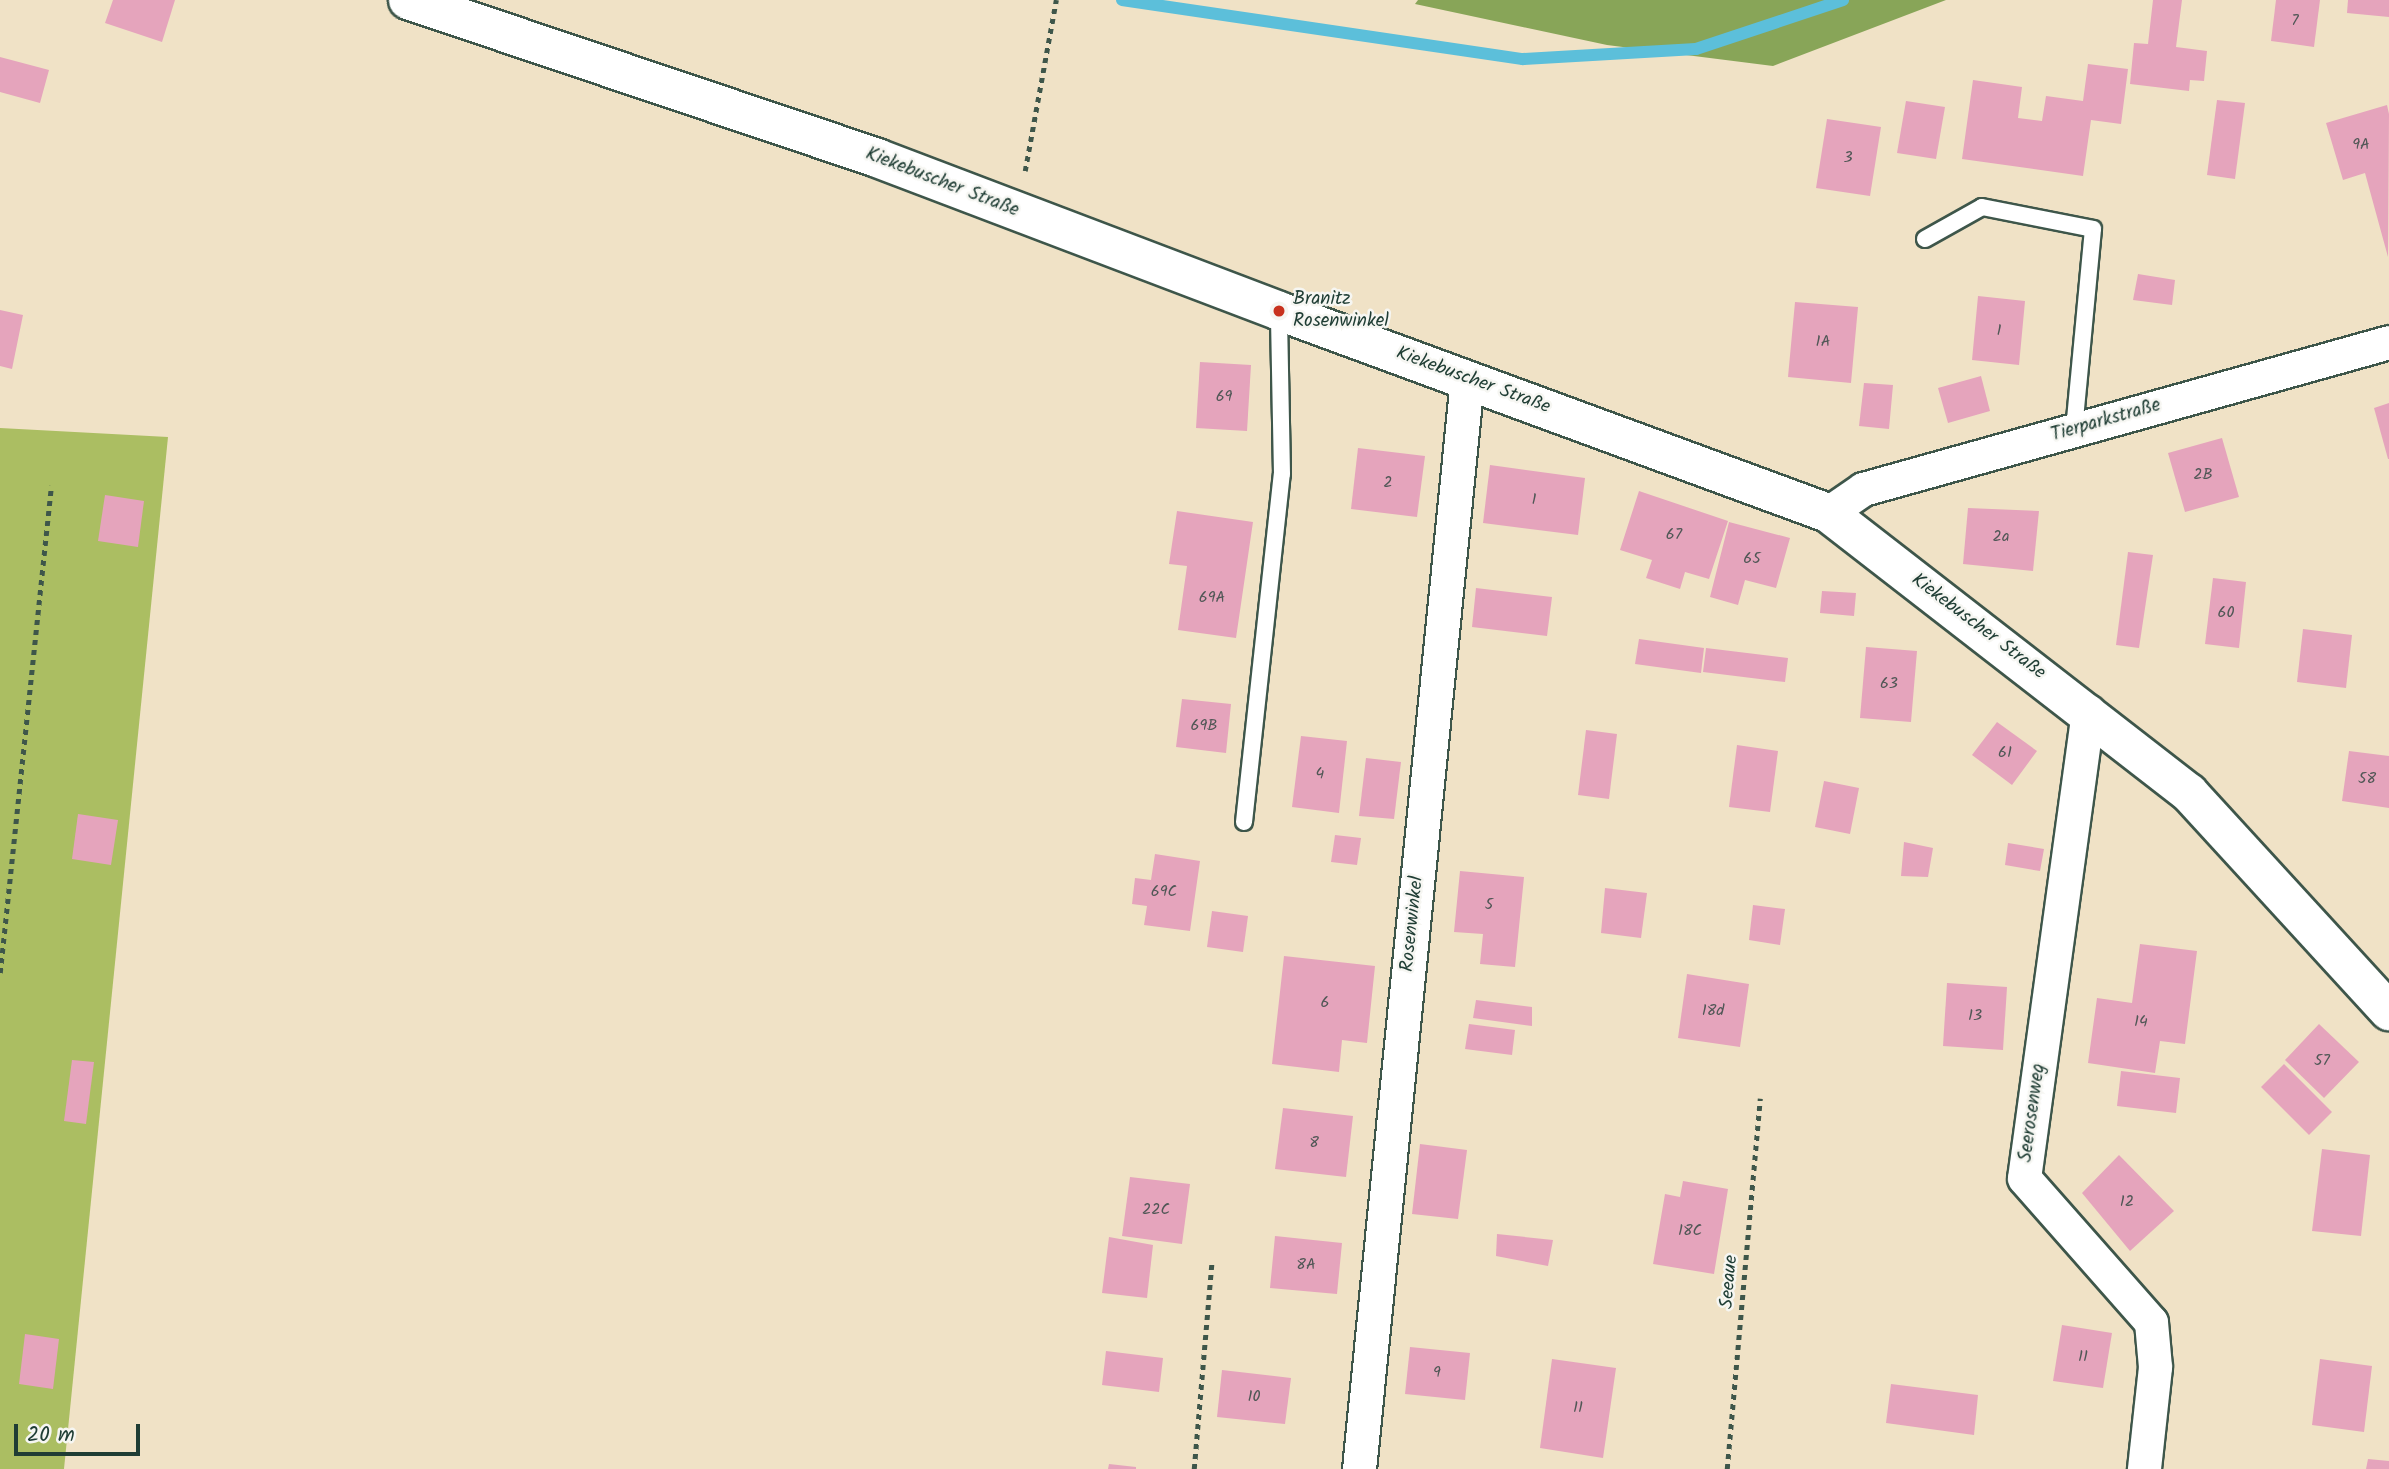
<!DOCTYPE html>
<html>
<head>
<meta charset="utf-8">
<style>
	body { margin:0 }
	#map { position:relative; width:2389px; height:1469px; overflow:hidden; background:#f0e2c6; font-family:Kalam,sans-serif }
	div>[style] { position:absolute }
	.green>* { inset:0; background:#abbe62 }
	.forest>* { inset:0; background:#88a558 }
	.stream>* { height:12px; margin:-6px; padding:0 6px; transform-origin:6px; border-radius:6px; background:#5cbfda }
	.building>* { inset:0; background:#e5a4bc }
	.path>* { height:4.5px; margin-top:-2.25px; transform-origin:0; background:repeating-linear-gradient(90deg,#3e564a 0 5px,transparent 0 10px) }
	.roads { filter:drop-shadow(2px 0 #3e564a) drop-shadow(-2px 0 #3e564a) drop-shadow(0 2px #3e564a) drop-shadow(0 -2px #3e564a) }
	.service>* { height:16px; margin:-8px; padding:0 8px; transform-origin:8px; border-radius:8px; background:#fff }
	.minor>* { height:33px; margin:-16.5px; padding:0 16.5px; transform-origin:16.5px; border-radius:16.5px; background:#fff }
	.tertiary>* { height:38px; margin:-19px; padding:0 19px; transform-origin:19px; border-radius:19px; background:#fff }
	.dots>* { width:19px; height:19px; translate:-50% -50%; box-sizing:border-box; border:4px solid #f6f6f2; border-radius:50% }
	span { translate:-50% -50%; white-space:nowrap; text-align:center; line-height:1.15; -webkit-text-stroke:5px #f6f6f2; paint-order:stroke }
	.number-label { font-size:16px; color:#505756 }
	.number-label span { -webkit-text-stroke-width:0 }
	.street-label { font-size:19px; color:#1f3d34 }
	.poi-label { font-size:19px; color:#1f3d34 }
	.left { translate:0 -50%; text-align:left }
	.scale { position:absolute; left:14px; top:1424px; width:126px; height:32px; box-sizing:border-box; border:4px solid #1f3d34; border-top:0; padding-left:9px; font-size:21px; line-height:24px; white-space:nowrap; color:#1f3d34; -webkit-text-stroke:5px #f6f6f2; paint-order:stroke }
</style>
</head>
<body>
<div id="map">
	<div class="green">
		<i style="clip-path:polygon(0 428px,168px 437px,64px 1469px,0 1469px)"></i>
	</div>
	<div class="forest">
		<i style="clip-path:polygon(1418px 0,1946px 0,1773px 66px,1607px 45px,1415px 4px)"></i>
	</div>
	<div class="stream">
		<i style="left:1122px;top:0;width:405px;rotate:8.4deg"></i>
		<i style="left:1523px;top:59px;width:173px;rotate:-3.3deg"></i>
		<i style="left:1696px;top:49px;width:155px;rotate:-18.4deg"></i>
	</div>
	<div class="building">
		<i style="clip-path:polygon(113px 0,175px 0,162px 42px,105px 23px)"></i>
		<i style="clip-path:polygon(2153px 0,2182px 0,2176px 47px,2207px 51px,2204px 81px,2190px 80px,2189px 91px,2130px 84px,2134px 43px,2148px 44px)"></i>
		<i style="clip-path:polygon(2276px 0,2320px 0,2314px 47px,2271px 41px)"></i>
		<i style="clip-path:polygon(2348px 0,2389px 0,2389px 17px,2347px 13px)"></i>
		<i style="clip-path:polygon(0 57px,49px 70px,40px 103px,0 92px)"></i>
		<i style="clip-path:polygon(2088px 64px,2128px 69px,2121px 124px,2091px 120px,2083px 176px,1962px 159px,1973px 80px,2022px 87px,2018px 118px,2042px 121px,2046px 96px,2083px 101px)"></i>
		<i style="clip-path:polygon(2217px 100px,2245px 103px,2235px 179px,2207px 175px)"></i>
		<i style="clip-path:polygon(1906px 101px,1945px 107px,1936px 159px,1897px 153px)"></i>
		<i style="clip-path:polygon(2387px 105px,2389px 114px,2388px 257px,2365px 173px,2343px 180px,2326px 123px)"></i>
		<i style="clip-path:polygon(1827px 119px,1881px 127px,1870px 196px,1816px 188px)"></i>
		<i style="clip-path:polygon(2138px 274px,2175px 280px,2172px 305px,2133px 300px)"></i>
		<i style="clip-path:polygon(1978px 296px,2025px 301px,2019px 365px,1972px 360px)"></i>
		<i style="clip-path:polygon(1795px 302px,1858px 307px,1851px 383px,1788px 377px)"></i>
		<i style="clip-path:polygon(0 310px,23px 315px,12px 369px,0 366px)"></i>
		<i style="clip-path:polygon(1200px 362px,1251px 365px,1247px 431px,1196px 428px)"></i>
		<i style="clip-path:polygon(1981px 376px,1990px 411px,1948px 423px,1938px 388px)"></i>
		<i style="clip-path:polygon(1864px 383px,1893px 385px,1889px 429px,1859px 426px)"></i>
		<i style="clip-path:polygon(2389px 403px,2389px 459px,2388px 459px,2374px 408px)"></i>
		<i style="clip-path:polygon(2222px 438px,2239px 497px,2185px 512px,2168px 453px)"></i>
		<i style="clip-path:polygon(1358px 448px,1425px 456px,1417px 517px,1351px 509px)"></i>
		<i style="clip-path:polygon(1490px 465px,1585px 478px,1578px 535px,1483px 523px)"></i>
		<i style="clip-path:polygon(1639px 491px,1728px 521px,1709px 579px,1685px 572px,1680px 589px,1646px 578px,1652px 560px,1620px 550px)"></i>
		<i style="clip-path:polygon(105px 495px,144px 501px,138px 547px,98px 541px)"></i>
		<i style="clip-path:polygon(1968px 508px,2039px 511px,2033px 571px,1963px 564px)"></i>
		<i style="clip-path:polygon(1177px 511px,1253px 522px,1236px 638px,1178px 630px,1187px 566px,1169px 564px)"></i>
		<i style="clip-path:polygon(1729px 522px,1790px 538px,1776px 588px,1745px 580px,1738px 605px,1710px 597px)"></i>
		<i style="clip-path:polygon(2128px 552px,2153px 555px,2139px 648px,2116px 645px)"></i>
		<i style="clip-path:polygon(2213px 578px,2246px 582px,2239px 648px,2205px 644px)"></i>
		<i style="clip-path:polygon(1476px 588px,1552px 597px,1547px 636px,1472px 627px)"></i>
		<i style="clip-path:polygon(1822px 591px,1856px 593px,1854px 616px,1820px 613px)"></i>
		<i style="clip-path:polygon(2303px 629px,2352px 635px,2346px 688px,2297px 682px)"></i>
		<i style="clip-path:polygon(1639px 639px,1704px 648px,1701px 673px,1635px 664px)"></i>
		<i style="clip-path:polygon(1866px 647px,1917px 651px,1911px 722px,1860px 718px)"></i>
		<i style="clip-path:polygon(1706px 648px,1788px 658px,1785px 682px,1703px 672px)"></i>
		<i style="clip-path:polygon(1182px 699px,1231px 704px,1226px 753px,1176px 747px)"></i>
		<i style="clip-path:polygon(1997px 722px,2037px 751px,2012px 785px,1972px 755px)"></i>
		<i style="clip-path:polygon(1586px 730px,1617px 734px,1609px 799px,1578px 795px)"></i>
		<i style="clip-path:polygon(1301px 736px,1347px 741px,1339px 813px,1292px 807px)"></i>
		<i style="clip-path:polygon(1737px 745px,1778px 751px,1770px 812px,1729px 807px)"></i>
		<i style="clip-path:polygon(2349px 751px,2389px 756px,2389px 808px,2342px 801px)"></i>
		<i style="clip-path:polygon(1366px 758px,1401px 762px,1394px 819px,1359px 816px)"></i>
		<i style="clip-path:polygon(1824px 781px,1859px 788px,1850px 834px,1815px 827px)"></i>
		<i style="clip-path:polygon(78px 814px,118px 820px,111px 865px,72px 859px)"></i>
		<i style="clip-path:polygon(1335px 835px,1361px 838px,1357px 865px,1331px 862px)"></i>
		<i style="clip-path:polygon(1904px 842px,1933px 848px,1928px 877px,1901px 876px)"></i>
		<i style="clip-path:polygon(2008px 843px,2044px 849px,2040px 871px,2005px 865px)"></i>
		<i style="clip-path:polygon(1155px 854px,1200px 861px,1190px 931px,1144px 925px,1147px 906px,1132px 904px,1135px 878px,1151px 880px)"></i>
		<i style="clip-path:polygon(1460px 871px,1524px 877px,1515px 967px,1480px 964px,1483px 934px,1454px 932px)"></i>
		<i style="clip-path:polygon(1605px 888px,1647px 893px,1641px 938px,1601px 933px)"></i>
		<i style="clip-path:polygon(1753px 905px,1785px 909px,1780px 945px,1749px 940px)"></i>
		<i style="clip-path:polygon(1212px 911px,1248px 916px,1243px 952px,1207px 947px)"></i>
		<i style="clip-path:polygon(2140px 944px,2197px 951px,2185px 1044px,2160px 1041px,2155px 1073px,2088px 1063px,2097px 998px,2132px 1003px)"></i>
		<i style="clip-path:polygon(1284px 956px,1375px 966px,1367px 1043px,1342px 1040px,1339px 1072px,1272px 1064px)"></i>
		<i style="clip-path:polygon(1687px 974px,1749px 984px,1740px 1047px,1678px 1038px)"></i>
		<i style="clip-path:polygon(1947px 983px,2007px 987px,2003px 1050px,1943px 1046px)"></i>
		<i style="clip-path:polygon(1476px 1000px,1532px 1007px,1532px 1026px,1473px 1018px)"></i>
		<i style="clip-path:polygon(1469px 1024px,1515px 1030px,1512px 1055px,1465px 1049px)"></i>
		<i style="clip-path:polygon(2319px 1024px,2359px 1062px,2324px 1098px,2285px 1060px)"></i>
		<i style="clip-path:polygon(72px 1060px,94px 1062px,86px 1124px,64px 1121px)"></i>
		<i style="clip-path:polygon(2284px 1064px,2332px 1112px,2309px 1135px,2261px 1087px)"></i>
		<i style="clip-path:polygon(2121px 1071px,2180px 1078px,2176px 1113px,2117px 1106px)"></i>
		<i style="clip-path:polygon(1283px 1108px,1353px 1116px,1346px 1177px,1275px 1169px)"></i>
		<i style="clip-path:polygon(1420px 1144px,1467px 1150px,1458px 1219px,1412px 1214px)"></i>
		<i style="clip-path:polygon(2322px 1149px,2370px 1155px,2361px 1236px,2312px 1231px)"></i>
		<i style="clip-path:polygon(2119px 1155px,2174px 1211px,2130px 1251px,2082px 1193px)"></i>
		<i style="clip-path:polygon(1130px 1177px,1190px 1184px,1182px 1244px,1122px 1236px)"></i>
		<i style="clip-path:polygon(1683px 1181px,1728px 1189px,1714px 1274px,1653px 1264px,1665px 1194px,1680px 1197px)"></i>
		<i style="clip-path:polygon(1497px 1234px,1553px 1240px,1548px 1266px,1496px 1256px)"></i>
		<i style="clip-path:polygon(1275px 1236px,1342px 1243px,1337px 1294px,1270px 1288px)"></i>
		<i style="clip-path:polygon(1109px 1237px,1153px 1245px,1147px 1298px,1102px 1293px)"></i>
		<i style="clip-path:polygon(2062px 1325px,2112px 1333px,2103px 1388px,2053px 1381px)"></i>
		<i style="clip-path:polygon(25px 1334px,59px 1339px,53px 1389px,19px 1384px)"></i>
		<i style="clip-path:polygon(1410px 1347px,1470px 1353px,1465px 1400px,1405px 1394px)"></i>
		<i style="clip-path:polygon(1106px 1351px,1163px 1358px,1159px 1392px,1102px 1385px)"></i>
		<i style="clip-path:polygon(1552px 1359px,1616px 1368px,1603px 1458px,1540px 1448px)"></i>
		<i style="clip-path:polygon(2320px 1359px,2372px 1366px,2364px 1432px,2312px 1425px)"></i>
		<i style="clip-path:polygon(1222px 1370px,1291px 1378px,1285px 1424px,1217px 1417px)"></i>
		<i style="clip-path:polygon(1891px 1384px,1978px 1395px,1974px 1435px,1886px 1423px)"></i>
		<i style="clip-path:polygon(2368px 1459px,2389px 1461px,2389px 1469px,2366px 1469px)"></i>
		<i style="clip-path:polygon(1109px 1464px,1136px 1467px,1136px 1469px,1108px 1469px)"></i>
	</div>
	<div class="path">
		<i style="left:1025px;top:171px;width:174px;rotate:-79.7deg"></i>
		<i style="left:0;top:973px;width:490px;rotate:-84deg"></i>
		<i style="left:1194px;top:1469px;width:209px;rotate:-85.1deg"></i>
		<i style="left:1727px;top:1469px;width:372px;rotate:-84.9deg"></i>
	</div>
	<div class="roads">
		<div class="service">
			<i style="left:1925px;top:239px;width:65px;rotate:-29.3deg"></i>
			<i style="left:1982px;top:207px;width:113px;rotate:11.2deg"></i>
			<i style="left:2093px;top:229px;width:202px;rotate:95.4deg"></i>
			<i style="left:1244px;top:822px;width:350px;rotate:-83.8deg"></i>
			<i style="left:1282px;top:474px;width:163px;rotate:-91.1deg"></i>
		</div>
		<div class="minor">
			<i style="left:1828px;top:513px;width:42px;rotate:-34.4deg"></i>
			<i style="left:1863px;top:489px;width:546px;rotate:-15.61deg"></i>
			<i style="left:2088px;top:711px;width:471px;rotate:97.8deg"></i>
			<i style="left:2024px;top:1178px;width:192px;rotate:48.6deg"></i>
			<i style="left:2151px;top:1322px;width:45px;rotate:84.9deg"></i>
			<i style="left:2155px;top:1367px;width:103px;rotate:96.2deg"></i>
			<i style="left:1359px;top:1469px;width:1095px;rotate:-84.34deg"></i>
		</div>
		<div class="tertiary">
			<i style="left:408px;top:0;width:495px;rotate:18.6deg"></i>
			<i style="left:877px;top:158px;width:430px;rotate:20.8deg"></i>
			<i style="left:1279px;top:311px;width:585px;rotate:20.2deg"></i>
			<i style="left:1828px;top:513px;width:457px;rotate:37.8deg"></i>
			<i style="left:2189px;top:793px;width:296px;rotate:47.5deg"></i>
		</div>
	</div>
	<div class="dots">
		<i style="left:1279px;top:311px;background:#c8321e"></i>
	</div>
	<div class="number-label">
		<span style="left:2295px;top:21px">7</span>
		<span style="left:2361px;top:145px">9A</span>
		<span style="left:1848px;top:158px">3</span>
		<span style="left:1999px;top:331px">1</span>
		<span style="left:1823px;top:342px">1A</span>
		<span style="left:1224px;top:397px">69</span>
		<span style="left:2203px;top:475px">2B</span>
		<span style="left:1388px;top:483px">2</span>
		<span style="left:1534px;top:500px">1</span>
		<span style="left:1674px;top:535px">67</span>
		<span style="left:2001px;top:537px">2a</span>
		<span style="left:1752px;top:559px">65</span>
		<span style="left:1212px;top:598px">69A</span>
		<span style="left:2226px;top:613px">60</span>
		<span style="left:1889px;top:684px">63</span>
		<span style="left:1204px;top:726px">69B</span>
		<span style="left:2005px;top:753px">61</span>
		<span style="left:1320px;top:774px">4</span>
		<span style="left:2367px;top:779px">58</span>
		<span style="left:1164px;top:892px">69C</span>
		<span style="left:1489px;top:905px">5</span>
		<span style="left:1325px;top:1003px">6</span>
		<span style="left:1713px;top:1011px">18d</span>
		<span style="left:1975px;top:1016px">13</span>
		<span style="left:2141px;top:1022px">14</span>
		<span style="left:2322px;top:1061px">57</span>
		<span style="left:1314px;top:1143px">8</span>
		<span style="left:2127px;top:1202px">12</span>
		<span style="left:1156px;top:1210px">22C</span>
		<span style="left:1690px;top:1231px">18C</span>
		<span style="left:1306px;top:1265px">8A</span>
		<span style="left:2083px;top:1357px">11</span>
		<span style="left:1437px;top:1373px">9</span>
		<span style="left:1254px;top:1397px">10</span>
		<span style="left:1578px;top:1408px">11</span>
	</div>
	<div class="street-label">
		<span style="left:942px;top:183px;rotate:21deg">Kiekebuscher Straße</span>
		<span style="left:1473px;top:381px;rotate:20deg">Kiekebuscher Straße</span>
		<span style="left:2106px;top:421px;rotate:-16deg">Tierparkstraße</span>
		<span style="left:1978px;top:627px;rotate:37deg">Kiekebuscher Straße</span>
		<span style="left:1413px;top:924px;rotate:-84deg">Rosenwinkel</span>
		<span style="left:2033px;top:1113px;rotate:-82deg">Seerosenweg</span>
		<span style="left:1730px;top:1282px;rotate:-85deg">Seeaue</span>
	</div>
	<div class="poi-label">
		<span class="left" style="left:1293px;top:311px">Branitz<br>Rosenwinkel</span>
	</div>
	<div class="scale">20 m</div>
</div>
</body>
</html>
